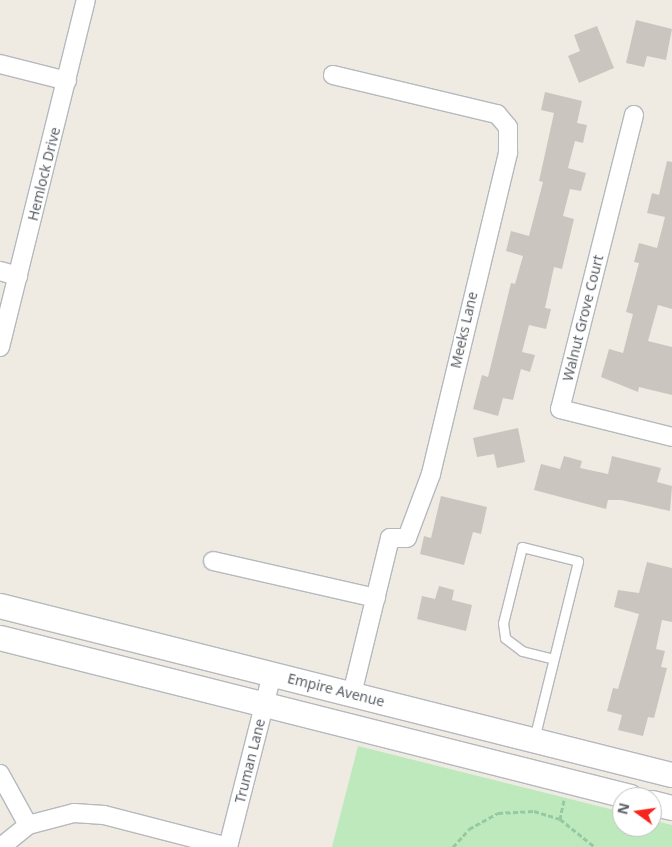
<!DOCTYPE html>
<html>
<head>
<meta charset="utf-8">
<style>
	body { margin:0 }
	#map { position:relative; width:672px; height:847px; overflow:hidden; background:#efebe2; font-family:"Noto Sans",sans-serif }
	div>[style] { position:absolute }
	.green>* { inset:0; background:#bee9bc }
	.building>* { inset:0; background:#cac6bf }
	.path>* { height:3px; margin-top:-1.5px; transform-origin:0; background:repeating-linear-gradient(90deg,#94caa1 0 5px,transparent 0 7.5px) }
	.roads { filter:drop-shadow(1px 0 #b5b9be) drop-shadow(-1px 0 #b5b9be) drop-shadow(0 1px #b5b9be) drop-shadow(0 -1px #b5b9be) }
	.lane>* { height:9px; margin:-4.5px; padding:0 4.5px; transform-origin:4.5px; border-radius:4.5px; background:#fff }
	.street>* { height:18px; margin:-9px; padding:0 9px; transform-origin:9px; border-radius:9px; background:#fff }
	.secondary>* { height:24px; margin:-12px; padding:0 12px; transform-origin:12px; border-radius:12px; background:#fff }
	span { translate:-50% -50%; white-space:nowrap; text-align:center; line-height:1.15; -webkit-text-stroke:4px #fff; paint-order:stroke }
	.street-label { font-size:14px; color:#5a5f64 }
	.north { position:absolute; left:612px; top:787px; width:50px; height:50px; box-sizing:border-box; background:#fff; border:1px solid #bdbfc1; border-radius:50%; rotate:284deg; font-size:14px; font-weight:700; line-height:20px; text-align:center; color:#5a5f64 }
	.north::after { content:''; display:block; margin:auto; width:18px; height:22px; background:#f8241e; clip-path:polygon(50% 0,100% 100%,50% 72%,0 100%) }
</style>
</head>
<body>
<div id="map">
	<div class="green">
		<i style="clip-path:polygon(358px 746px,622px 812px,622px 827px,652px 827px,652px 820px,672px 825px,672px 847px,332px 847px)"></i>
	</div>
	<div class="building">
		<i style="clip-path:polygon(636px 20px,672px 29px,666px 60px,647px 56px,644px 67px,626px 63px)"></i>
		<i style="clip-path:polygon(597px 26px,614px 68px,579px 83px,568px 56px,580px 51px,574px 35px)"></i>
		<i style="clip-path:polygon(545px 92px,582px 101px,577px 123px,587px 125px,583px 143px,575px 141px,568px 168px,586px 173px,581px 191px,570px 189px,563px 216px,574px 219px,562px 269px,554px 267px,545px 308px,551px 309px,546px 329px,529px 325px,522px 352px,535px 355px,530px 372px,521px 369px,513px 400px,503px 398px,498px 416px,473px 409px,482px 375px,488px 377px,511px 283px,515px 284px,523px 256px,506px 251px,511px 231px,529px 236px,543px 182px,539px 181px,554px 113px,541px 110px)"></i>
		<i style="clip-path:polygon(667px 161px,672px 162px,672px 309px,658px 305px,648px 341px,672px 347px,672px 395px,639px 387px,638px 392px,601px 377px,609px 349px,623px 353px,633px 314px,626px 312px,639px 263px,634px 262px,639px 243px,657px 248px,665px 217px,647px 213px,652px 193px,659px 195px)"></i>
		<i style="clip-path:polygon(518px 428px,525px 462px,497px 468px,494px 454px,477px 457px,473px 438px)"></i>
		<i style="clip-path:polygon(564px 456px,582px 461px,580px 468px,608px 474px,612px 456px,661px 468px,657px 482px,672px 486px,670px 511px,621px 500px,608px 500px,606px 509px,534px 490px,541px 464px,560px 469px)"></i>
		<i style="clip-path:polygon(441px 496px,487px 507px,481px 534px,473px 532px,464px 565px,420px 554px,424px 536px,431px 538px)"></i>
		<i style="clip-path:polygon(647px 562px,672px 568px,672px 622px,662px 620px,656px 649px,665px 651px,661px 667px,667px 668px,654px 718px,648px 717px,643px 736px,618px 730px,622px 715px,607px 711px,613px 688px,618px 689px,639px 614px,614px 607px,618px 590px,639px 593px)"></i>
		<i style="clip-path:polygon(439px 586px,454px 590px,452px 600px,472px 605px,466px 631px,417px 619px,422px 596px,435px 599px)"></i>
	</div>
	<div class="path">
		<i style="left:564px;top:800px;width:19px;rotate:102deg"></i>
		<i style="left:560px;top:819px;width:45px;rotate:38.7deg"></i>
		<i style="left:453px;top:847px;width:24px;rotate:-48deg"></i>
		<i style="left:469px;top:829px;width:33px;rotate:-29deg"></i>
		<i style="left:498px;top:813px;width:36px;rotate:-3deg"></i>
		<i style="left:534px;top:811px;width:27px;rotate:17deg"></i>
	</div>
	<div class="roads">
		<div class="lane">
			<i style="left:534px;top:739px;width:183px;rotate:-76.1deg"></i>
			<i style="left:578px;top:561px;width:58px;rotate:-166deg"></i>
			<i style="left:522px;top:547px;width:78px;rotate:104deg"></i>
			<i style="left:503px;top:623px;width:15px;rotate:82deg"></i>
			<i style="left:505px;top:638px;width:21px;rotate:37deg"></i>
			<i style="left:522px;top:651px;width:32px;rotate:14deg"></i>
		</div>
		<div class="street">
			<i style="left:0;top:64px;width:69px;rotate:14.2deg"></i>
			<i style="left:333px;top:75px;width:169px;rotate:13.4deg"></i>
			<i style="left:497px;top:114px;width:17px;rotate:50deg"></i>
			<i style="left:508px;top:127px;width:26px;rotate:90deg"></i>
			<i style="left:508px;top:153px;width:330px;rotate:103.5deg"></i>
			<i style="left:431px;top:474px;width:68px;rotate:110.6deg"></i>
			<i style="left:407px;top:538px;width:17px;rotate:180deg"></i>
			<i style="left:390px;top:538px;width:161px;rotate:103.7deg"></i>
			<i style="left:634px;top:115px;width:303px;rotate:104.1deg"></i>
			<i style="left:560px;top:409px;width:115px;rotate:14deg"></i>
			<i style="left:0;top:271px;width:19px;rotate:16deg"></i>
			<i style="left:0;top:347px;width:357px;rotate:-76.1deg"></i>
			<i style="left:213px;top:561px;width:167px;rotate:12.8deg"></i>
			<i style="left:0;top:774px;width:58px;rotate:61.2deg"></i>
			<i style="left:1px;top:847px;width:35px;rotate:-39deg"></i>
			<i style="left:28px;top:825px;width:48px;rotate:-14.6deg"></i>
			<i style="left:74px;top:813px;width:30px;rotate:4deg"></i>
			<i style="left:104px;top:815px;width:128px;rotate:14.5deg"></i>
			<i style="left:228px;top:847px;width:179px;rotate:-75.7deg"></i>
		</div>
		<div class="secondary">
			<i style="left:0;top:606px;width:693px;rotate:14.12deg"></i>
			<i style="left:0;top:638px;width:650px;rotate:14.16deg"></i>
			<i style="left:652px;top:803px;width:21px;rotate:14deg"></i>
		</div>
	</div>
	<div class="street-label">
		<span style="left:44px;top:174px;rotate:-76deg">Hemlock Drive</span>
		<span style="left:583px;top:318px;rotate:-76deg">Walnut Grove Court</span>
		<span style="left:464px;top:330px;rotate:-77deg">Meeks Lane</span>
		<span style="left:336px;top:690px;rotate:14deg">Empire Avenue</span>
		<span style="left:250px;top:761px;rotate:-76deg">Truman Lane</span>
	</div>
	<div class="north">N</div>
</div>
</body>
</html>
